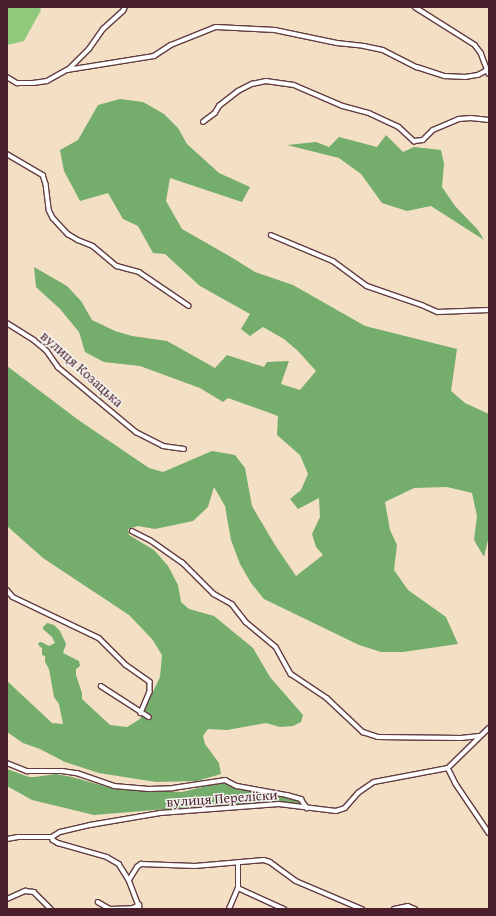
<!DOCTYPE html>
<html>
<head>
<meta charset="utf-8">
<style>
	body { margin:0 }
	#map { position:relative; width:496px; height:916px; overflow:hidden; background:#f2dfc4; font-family:"Gentium Book Plus",serif }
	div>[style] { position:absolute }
	.green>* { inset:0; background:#90c97c }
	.forest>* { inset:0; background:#74ad6c }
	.roads { filter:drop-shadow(1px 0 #633c42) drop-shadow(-1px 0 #633c42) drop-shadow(0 1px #633c42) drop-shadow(0 -1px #633c42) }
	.street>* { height:3.5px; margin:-1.75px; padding:0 1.75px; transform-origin:1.75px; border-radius:1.75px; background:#fff }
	span { translate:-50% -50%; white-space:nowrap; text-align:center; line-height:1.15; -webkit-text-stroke:3px #f6f6f2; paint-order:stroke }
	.street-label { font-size:14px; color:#4a1f2b }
	.frame { position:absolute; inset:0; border:8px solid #4a1f2b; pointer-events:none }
</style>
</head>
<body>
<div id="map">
	<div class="green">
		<i style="clip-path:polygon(7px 7px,40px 7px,41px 10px,24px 41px,7px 45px)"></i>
	</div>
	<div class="forest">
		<i style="clip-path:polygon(120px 99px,143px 102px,164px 114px,178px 128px,187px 144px,219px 173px,250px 187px,242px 202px,170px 178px,166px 201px,182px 229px,231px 257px,255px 272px,293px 285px,365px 326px,457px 349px,451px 391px,465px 403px,489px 414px,489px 536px,484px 557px,474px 540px,477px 516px,472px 493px,447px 487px,414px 488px,385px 502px,390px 530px,397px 545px,394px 570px,408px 590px,446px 617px,458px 644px,403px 652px,381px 652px,359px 645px,264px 599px,251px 583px,240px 564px,231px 540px,225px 506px,214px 487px,208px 507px,193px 521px,155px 529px,138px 526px,128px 529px,129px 535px,154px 550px,168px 566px,178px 585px,181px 602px,189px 609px,214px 616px,253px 648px,270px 677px,303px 715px,301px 722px,293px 726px,280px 727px,266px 723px,227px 730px,208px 729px,203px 736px,205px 744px,219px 763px,221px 774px,197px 781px,156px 782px,99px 773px,65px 762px,40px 749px,23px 743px,7px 732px,7px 681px,52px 723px,63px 724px,59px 704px,54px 697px,49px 669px,45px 662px,45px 656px,42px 655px,42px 648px,39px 646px,38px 643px,41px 642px,49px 646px,55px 643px,52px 637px,43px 629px,43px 627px,47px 623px,54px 625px,60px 631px,66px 644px,63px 653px,79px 661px,80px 666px,76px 669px,76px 675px,82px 693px,82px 699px,110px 725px,127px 727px,140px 719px,160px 677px,162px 655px,152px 639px,129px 615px,43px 558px,7px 526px,7px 366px,77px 419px,149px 468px,163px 472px,212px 451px,235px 455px,245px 468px,252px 506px,275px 545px,296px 576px,323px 555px,316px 547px,312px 534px,320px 517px,319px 498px,298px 509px,290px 499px,301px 490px,308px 474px,300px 455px,277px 435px,278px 416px,228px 398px,223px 402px,200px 388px,140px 366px,104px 362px,85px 352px,79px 332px,60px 309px,36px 287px,34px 267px,67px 286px,81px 301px,92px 320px,115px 331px,132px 336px,167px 341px,215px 368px,227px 355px,264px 367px,267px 362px,289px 361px,281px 384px,300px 390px,316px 371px,298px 351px,284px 339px,263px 327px,250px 336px,241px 329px,250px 314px,200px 286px,165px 254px,153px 253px,138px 226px,123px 219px,108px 193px,80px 201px,64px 171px,60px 150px,78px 140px,98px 105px)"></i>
		<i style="clip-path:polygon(386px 135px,403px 152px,414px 147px,441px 150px,444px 164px,442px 187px,455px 206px,478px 230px,484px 240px,431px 206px,407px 211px,382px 203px,361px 174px,339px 158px,287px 145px,316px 142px,329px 147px,339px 137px,377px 147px)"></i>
		<i style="clip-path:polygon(7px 769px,29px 777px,35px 777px,56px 774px,72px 777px,115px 789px,182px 792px,223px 782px,238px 788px,299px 799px,303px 805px,282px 803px,214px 805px,94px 815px,32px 800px,7px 786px)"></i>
	</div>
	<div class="roads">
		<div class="street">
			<i style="left:415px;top:7px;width:71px;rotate:32.3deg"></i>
			<i style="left:475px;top:45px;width:10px;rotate:53deg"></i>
			<i style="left:481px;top:53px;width:22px;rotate:69deg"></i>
			<i style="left:68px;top:70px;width:30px;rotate:-45deg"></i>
			<i style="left:89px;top:49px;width:24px;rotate:-55deg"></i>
			<i style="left:103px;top:29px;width:27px;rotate:-42deg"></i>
			<i style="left:123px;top:11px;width:4px;rotate:-63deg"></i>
			<i style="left:7px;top:77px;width:12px;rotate:31deg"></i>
			<i style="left:17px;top:83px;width:16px"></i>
			<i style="left:33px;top:83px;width:14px;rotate:-8deg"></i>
			<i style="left:47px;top:81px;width:23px;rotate:-29deg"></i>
			<i style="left:67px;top:70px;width:88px;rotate:-9.1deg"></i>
			<i style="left:154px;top:56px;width:20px;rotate:-33deg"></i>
			<i style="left:171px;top:45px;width:48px;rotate:-21.8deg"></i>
			<i style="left:216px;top:27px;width:59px;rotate:2.9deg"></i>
			<i style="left:275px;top:30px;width:63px;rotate:11.8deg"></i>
			<i style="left:337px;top:43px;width:27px;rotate:6deg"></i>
			<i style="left:364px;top:46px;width:19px;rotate:12deg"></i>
			<i style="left:383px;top:50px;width:38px;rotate:27deg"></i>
			<i style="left:417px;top:67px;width:29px;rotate:18deg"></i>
			<i style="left:445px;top:76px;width:20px;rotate:3deg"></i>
			<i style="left:465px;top:77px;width:13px;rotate:-9deg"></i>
			<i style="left:478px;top:75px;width:10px;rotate:-29deg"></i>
			<i style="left:203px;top:122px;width:15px;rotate:-37deg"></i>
			<i style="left:215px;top:113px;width:8px;rotate:-60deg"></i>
			<i style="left:219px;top:106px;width:24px;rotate:-38deg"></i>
			<i style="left:238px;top:91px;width:16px;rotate:-27deg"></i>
			<i style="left:252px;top:84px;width:14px;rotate:-12deg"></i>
			<i style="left:266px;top:81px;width:28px;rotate:8deg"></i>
			<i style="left:294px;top:85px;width:53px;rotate:23.2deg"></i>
			<i style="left:343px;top:106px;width:27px;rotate:15deg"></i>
			<i style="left:369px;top:113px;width:33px;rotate:25deg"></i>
			<i style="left:399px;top:127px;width:21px;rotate:43deg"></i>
			<i style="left:414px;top:141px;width:9px;rotate:-6deg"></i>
			<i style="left:423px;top:140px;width:14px;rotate:-45deg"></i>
			<i style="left:433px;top:130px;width:28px;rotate:-23deg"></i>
			<i style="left:459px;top:119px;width:12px;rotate:-5deg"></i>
			<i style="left:471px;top:118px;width:18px;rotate:6deg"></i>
			<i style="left:7px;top:154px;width:42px;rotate:30.3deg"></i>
			<i style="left:43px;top:175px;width:9px;rotate:72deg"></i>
			<i style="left:46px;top:184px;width:26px;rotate:83deg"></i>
			<i style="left:49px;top:210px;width:9px;rotate:63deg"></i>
			<i style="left:53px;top:218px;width:22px;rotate:47deg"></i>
			<i style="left:68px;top:234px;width:12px;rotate:31deg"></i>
			<i style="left:78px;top:240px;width:16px;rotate:22deg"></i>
			<i style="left:93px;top:246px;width:31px;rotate:40deg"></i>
			<i style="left:117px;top:266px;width:23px;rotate:15deg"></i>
			<i style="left:139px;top:272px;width:60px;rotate:34.2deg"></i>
			<i style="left:271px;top:235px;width:67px;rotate:22.8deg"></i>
			<i style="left:333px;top:261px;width:42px;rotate:36.3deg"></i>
			<i style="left:367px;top:286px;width:58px;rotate:19.1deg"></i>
			<i style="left:422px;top:305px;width:17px;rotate:24deg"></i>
			<i style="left:438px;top:312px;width:51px;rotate:-2.2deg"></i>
			<i style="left:7px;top:323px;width:32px;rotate:32deg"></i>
			<i style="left:34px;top:340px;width:17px;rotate:40deg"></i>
			<i style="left:47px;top:351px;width:19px;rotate:55deg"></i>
			<i style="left:58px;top:367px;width:102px;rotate:39.8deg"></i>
			<i style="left:136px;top:432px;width:30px;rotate:27deg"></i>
			<i style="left:163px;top:446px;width:21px;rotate:8deg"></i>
			<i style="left:132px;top:531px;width:20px;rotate:27deg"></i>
			<i style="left:150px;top:540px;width:39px;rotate:35deg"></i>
			<i style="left:182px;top:562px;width:45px;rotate:45deg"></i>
			<i style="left:214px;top:594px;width:21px;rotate:29deg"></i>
			<i style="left:232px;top:604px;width:23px;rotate:52deg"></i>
			<i style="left:246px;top:622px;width:39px;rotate:40deg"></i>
			<i style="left:276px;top:647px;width:31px;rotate:61deg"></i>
			<i style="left:291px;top:674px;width:43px;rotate:33.7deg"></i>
			<i style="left:327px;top:698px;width:50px;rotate:43.4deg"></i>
			<i style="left:363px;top:732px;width:16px;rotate:18deg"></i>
			<i style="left:378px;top:737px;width:83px;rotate:0.7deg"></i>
			<i style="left:461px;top:738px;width:18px;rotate:-6deg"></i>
			<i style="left:7px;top:590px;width:9px;rotate:49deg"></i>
			<i style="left:13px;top:597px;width:95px;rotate:25.5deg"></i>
			<i style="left:99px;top:638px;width:38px;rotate:45deg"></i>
			<i style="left:126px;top:665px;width:29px;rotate:35deg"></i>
			<i style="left:150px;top:682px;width:10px;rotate:90deg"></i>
			<i style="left:150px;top:692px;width:23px;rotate:113deg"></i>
			<i style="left:101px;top:686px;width:57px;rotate:32.9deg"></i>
			<i style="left:7px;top:763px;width:22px;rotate:22deg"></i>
			<i style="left:27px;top:771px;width:35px"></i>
			<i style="left:62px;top:771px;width:15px;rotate:8deg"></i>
			<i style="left:77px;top:773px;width:39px;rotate:19deg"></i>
			<i style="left:114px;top:786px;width:35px;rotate:5deg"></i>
			<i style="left:149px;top:789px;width:24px;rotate:-2deg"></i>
			<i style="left:173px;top:788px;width:53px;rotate:-8.7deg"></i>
			<i style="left:225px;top:780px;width:13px;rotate:27deg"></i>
			<i style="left:237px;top:786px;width:51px;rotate:10.2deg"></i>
			<i style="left:287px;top:795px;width:15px;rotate:16deg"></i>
			<i style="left:301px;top:799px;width:11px;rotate:56deg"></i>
			<i style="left:448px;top:768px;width:18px;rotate:63deg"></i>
			<i style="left:456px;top:784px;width:59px;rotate:56deg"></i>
			<i style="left:52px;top:837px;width:9px;rotate:-32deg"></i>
			<i style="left:60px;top:832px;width:31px;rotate:-13deg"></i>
			<i style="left:90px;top:825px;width:71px;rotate:-9.7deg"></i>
			<i style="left:160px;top:813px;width:119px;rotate:-4.3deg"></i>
			<i style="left:279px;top:804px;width:57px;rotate:7deg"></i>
			<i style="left:336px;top:811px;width:9px;rotate:-18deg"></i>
			<i style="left:345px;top:808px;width:20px;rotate:-49deg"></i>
			<i style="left:358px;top:793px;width:19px;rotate:-35deg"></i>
			<i style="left:374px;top:782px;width:75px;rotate:-10.7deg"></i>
			<i style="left:448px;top:768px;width:57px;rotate:-44.3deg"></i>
			<i style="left:52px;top:837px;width:3px;rotate:72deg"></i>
			<i style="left:53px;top:840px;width:6px;rotate:31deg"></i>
			<i style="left:58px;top:843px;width:51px;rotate:15.9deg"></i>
			<i style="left:107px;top:857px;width:14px;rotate:30deg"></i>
			<i style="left:119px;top:864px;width:19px;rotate:58deg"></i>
			<i style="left:129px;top:880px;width:31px;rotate:69deg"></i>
			<i style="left:7px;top:839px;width:11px;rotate:-10deg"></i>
			<i style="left:18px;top:837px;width:34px"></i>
			<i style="left:129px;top:880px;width:15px;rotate:-58deg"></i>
			<i style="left:137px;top:867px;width:5px;rotate:-37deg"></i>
			<i style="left:141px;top:864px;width:54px;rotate:2.1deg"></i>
			<i style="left:195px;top:866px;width:69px;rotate:-5deg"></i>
			<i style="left:264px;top:860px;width:6px;rotate:18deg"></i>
			<i style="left:270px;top:862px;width:32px;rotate:36deg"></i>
			<i style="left:296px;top:881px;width:72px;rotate:23deg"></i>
			<i style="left:238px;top:888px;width:51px;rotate:24.5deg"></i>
			<i style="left:7px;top:899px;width:20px;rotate:-24deg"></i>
			<i style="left:25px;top:891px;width:9px;rotate:6deg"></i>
			<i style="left:34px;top:892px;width:24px;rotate:45deg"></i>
			<i style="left:98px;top:902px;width:14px;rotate:30deg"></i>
			<i style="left:110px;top:909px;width:23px;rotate:-2deg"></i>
			<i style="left:133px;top:908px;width:7px;rotate:-27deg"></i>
			<i style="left:229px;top:909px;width:23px;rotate:-67deg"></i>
			<i style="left:238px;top:888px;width:25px;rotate:-90deg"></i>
			<i style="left:394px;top:909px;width:14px;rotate:-12deg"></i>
			<i style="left:408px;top:906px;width:8px;rotate:23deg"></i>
		</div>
	</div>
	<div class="street-label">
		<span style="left:82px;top:369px;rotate:42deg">вулиця Козацька</span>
		<span style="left:222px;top:798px;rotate:-4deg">вулиця Переліски</span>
	</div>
	<div class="frame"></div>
</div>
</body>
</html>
